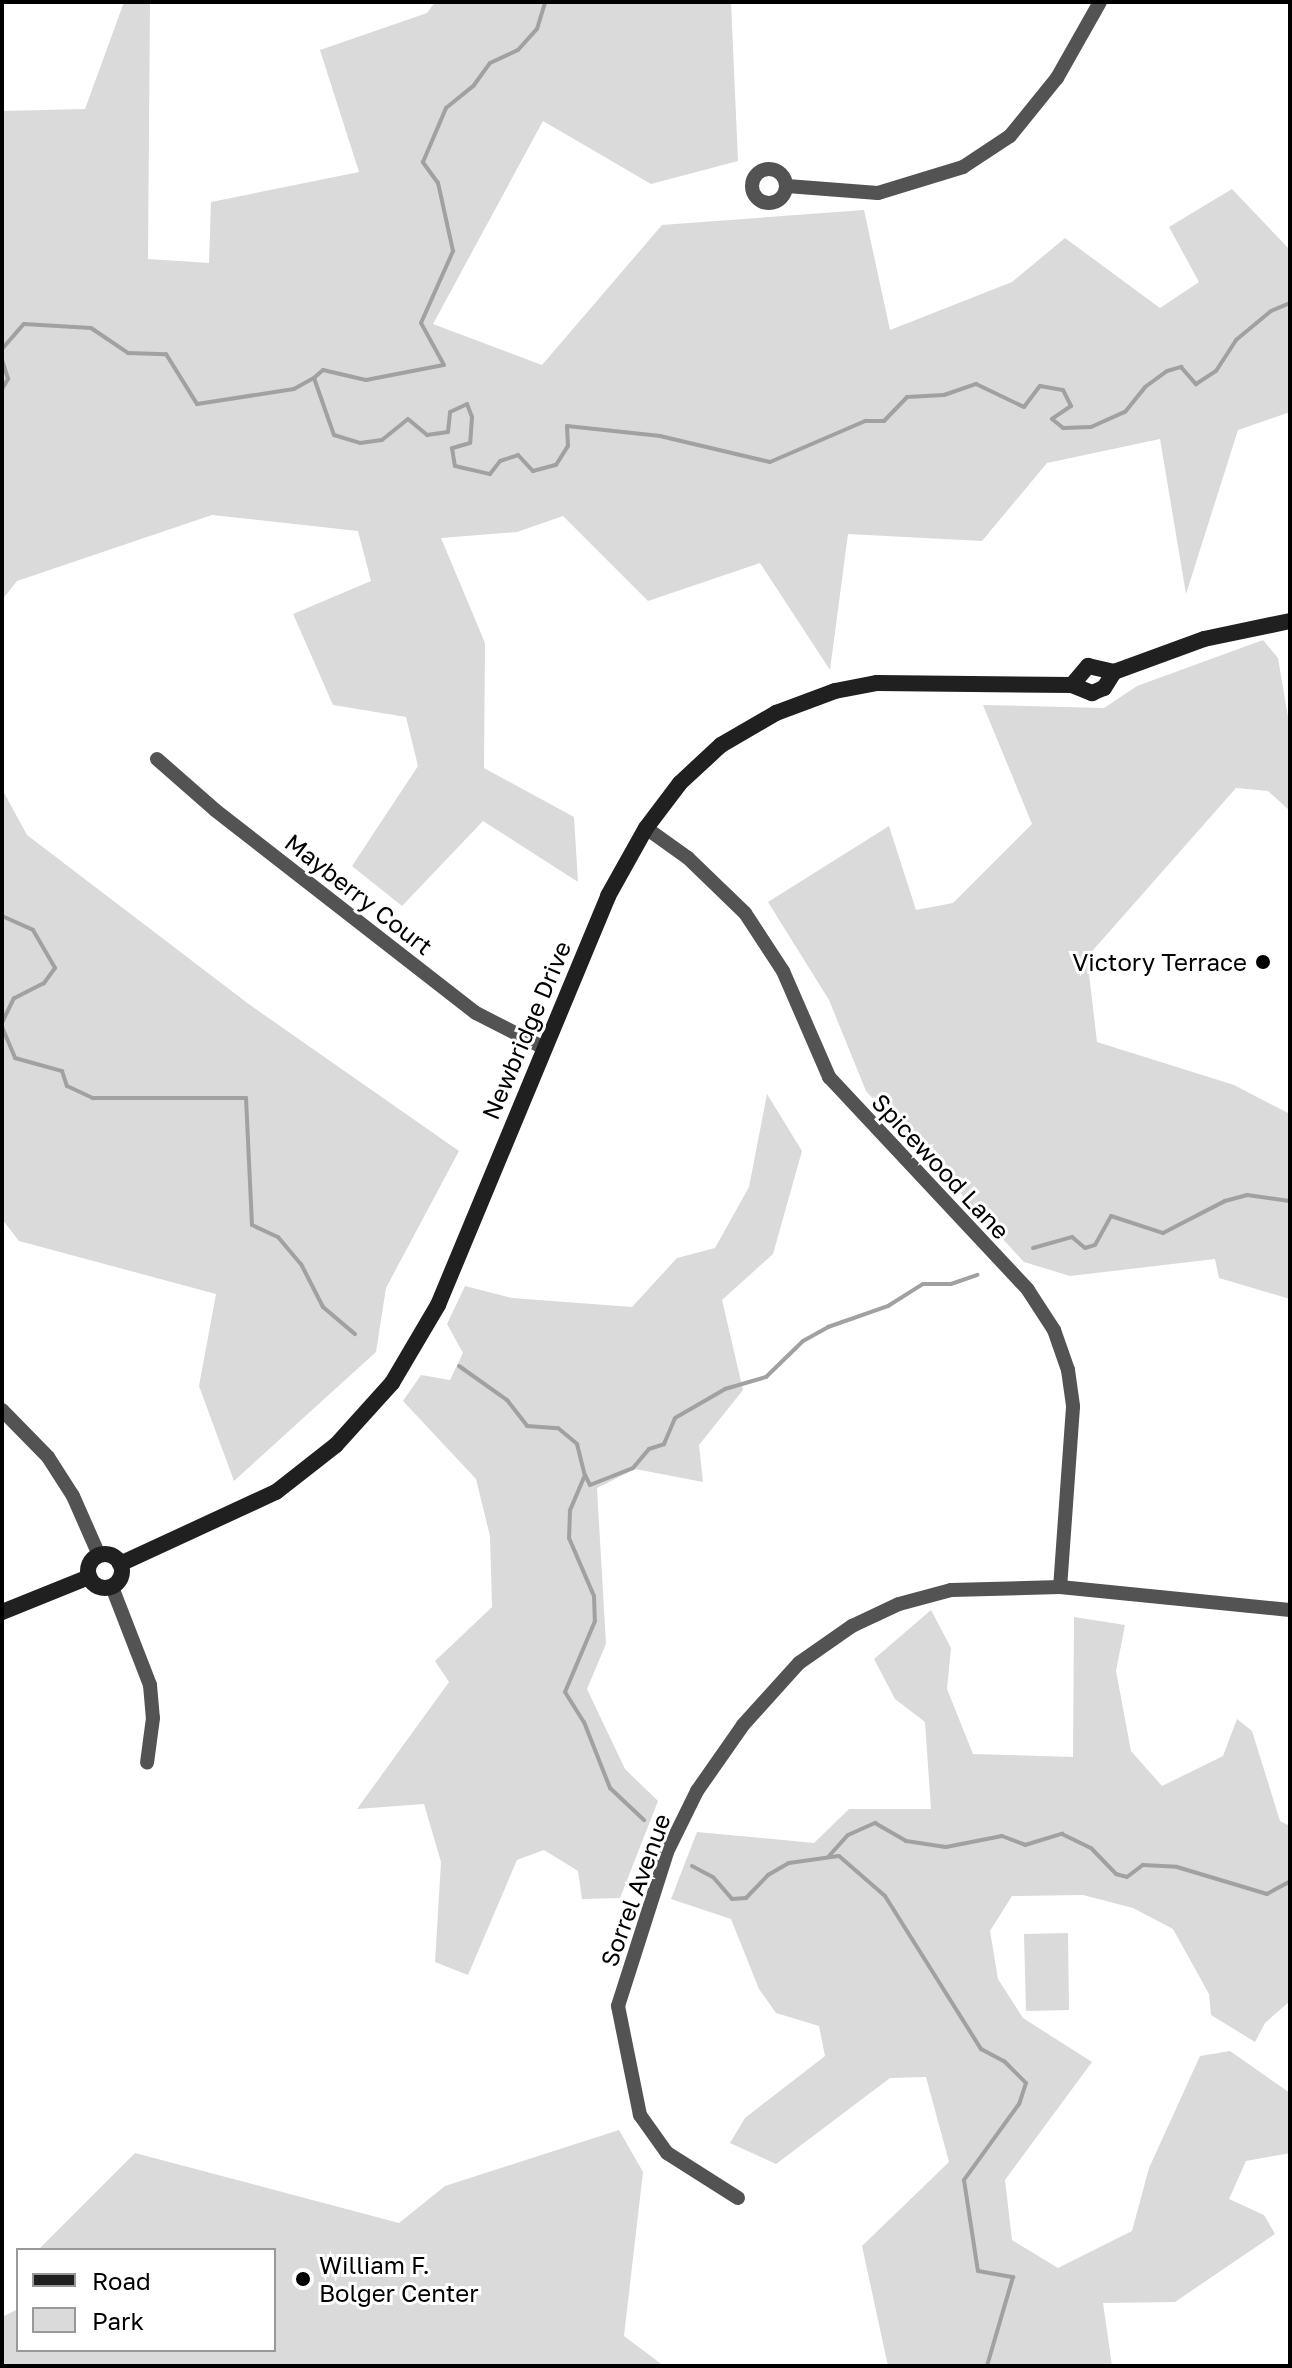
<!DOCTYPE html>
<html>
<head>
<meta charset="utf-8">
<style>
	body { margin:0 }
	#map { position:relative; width:1292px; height:2368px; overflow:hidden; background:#fff; font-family:"Golos Text",sans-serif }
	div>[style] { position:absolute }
	.green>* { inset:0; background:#dadada }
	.stream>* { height:4px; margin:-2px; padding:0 2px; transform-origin:2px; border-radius:2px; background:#a1a1a1 }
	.street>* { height:14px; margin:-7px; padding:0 7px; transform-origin:7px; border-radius:7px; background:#535353 }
	.street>.ring { margin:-7px; padding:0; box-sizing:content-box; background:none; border:14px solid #535353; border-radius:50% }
	.secondary>* { height:16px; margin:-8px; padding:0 8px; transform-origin:8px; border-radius:8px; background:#202020 }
	.secondary>.ring { margin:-8px; padding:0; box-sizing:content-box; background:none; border:16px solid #202020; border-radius:50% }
	.dots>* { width:22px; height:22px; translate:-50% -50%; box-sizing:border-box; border:4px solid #fff; border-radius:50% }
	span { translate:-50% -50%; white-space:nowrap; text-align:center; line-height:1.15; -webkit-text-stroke:6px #fff; paint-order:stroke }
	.street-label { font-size:24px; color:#000 }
	.poi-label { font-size:24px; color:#000 }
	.right { translate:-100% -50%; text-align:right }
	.left { translate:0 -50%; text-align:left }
	.frame { position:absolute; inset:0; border:4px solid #000; pointer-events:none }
	.legend { position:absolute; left:16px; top:2248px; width:260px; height:104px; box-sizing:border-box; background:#fff; border:2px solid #999; margin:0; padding:10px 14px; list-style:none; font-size:24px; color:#000 }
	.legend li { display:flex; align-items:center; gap:16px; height:40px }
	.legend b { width:40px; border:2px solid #999 }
</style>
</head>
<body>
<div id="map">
	<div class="green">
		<i style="clip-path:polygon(124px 2px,150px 2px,148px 259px,209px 263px,211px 202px,359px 172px,320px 50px,427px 13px,435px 2px,731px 2px,738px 161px,651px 184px,543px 121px,433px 324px,542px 365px,662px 225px,864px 210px,890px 330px,1012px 282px,1065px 238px,1160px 308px,1199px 282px,1169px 227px,1232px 189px,1290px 250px,1290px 412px,1238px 430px,1186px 594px,1160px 439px,1047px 463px,982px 541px,848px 534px,830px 670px,760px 563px,648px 601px,563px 516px,517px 532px,441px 538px,485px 643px,484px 768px,574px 817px,578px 882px,483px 821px,402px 906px,352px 866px,418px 766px,406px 717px,333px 705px,293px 614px,371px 581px,358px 531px,212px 515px,17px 581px,2px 600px,2px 111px,85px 109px)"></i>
		<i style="clip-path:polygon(1263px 640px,1278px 658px,1290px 729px,1290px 811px,1268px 791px,1236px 788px,1087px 957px,1097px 1042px,1234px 1085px,1290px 1114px,1290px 1299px,1219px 1278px,1215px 1259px,1070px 1276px,1024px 1262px,866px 1091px,829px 1000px,768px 902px,889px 826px,916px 910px,953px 903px,1032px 824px,983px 705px,1104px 708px,1137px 686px)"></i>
		<i style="clip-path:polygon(2px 789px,27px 835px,250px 1005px,459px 1151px,386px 1288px,376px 1352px,234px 1481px,199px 1386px,216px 1294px,19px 1241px,2px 1219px)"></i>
		<i style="clip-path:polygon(767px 1094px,802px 1151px,773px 1254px,722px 1300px,743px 1390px,699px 1445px,703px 1482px,635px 1469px,597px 1488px,606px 1644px,587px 1689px,625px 1769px,658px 1801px,620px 1898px,582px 1899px,578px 1871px,544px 1850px,517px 1860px,468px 1975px,435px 1962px,441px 1862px,424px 1804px,357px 1809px,449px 1682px,435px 1661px,492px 1607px,490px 1536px,476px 1479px,403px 1401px,421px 1375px,450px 1380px,463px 1353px,447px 1324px,465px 1286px,512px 1298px,632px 1307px,677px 1258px,715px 1248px,749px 1187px)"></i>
		<i style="clip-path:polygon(931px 1610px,951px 1648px,947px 1689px,973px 1754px,1073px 1757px,1074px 1617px,1125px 1625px,1116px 1671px,1131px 1751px,1162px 1786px,1223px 1756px,1237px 1719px,1252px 1731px,1280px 1821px,1290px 1826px,1290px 2001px,1265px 2023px,1255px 2042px,1211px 2015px,1209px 1994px,1173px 1929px,1133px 1908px,1083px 1895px,1012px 1896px,990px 1931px,998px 1979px,1023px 2018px,1092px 2062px,1005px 2180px,1012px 2240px,1058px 2268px,1132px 2231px,1149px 2168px,1200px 2056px,1230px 2051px,1290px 2093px,1290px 2153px,1246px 2161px,1229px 2199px,1264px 2215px,1275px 2234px,1175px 2302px,1103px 2303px,1112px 2366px,888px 2366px,862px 2246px,949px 2162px,926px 2077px,890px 2078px,776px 2164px,730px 2143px,745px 2118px,825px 2056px,819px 2026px,776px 2013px,759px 1989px,731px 1919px,671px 1899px,697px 1832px,814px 1843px,849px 1809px,931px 1809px,925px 1722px,895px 1699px,874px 1659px)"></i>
		<i style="clip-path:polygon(1068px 1933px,1069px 2010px,1026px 2011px,1024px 1934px)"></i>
		<i style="clip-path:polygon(619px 2130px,643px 2172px,624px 2336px,664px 2366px,2px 2366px,2px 2317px,18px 2309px,18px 2350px,274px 2350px,274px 2250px,38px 2250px,135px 2153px,399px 2223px,445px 2186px)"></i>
	</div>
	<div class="stream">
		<i style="left:2px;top:349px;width:33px;rotate:-49deg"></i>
		<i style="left:24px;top:324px;width:67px;rotate:3.4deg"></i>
		<i style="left:91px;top:328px;width:45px;rotate:34deg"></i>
		<i style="left:128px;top:353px;width:38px;rotate:2deg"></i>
		<i style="left:166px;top:354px;width:59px;rotate:58.2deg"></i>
		<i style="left:197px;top:404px;width:98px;rotate:-8.8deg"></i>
		<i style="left:294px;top:389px;width:23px;rotate:-29deg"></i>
		<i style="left:314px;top:378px;width:60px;rotate:70.7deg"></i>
		<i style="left:334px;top:435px;width:27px;rotate:17deg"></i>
		<i style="left:360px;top:443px;width:22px;rotate:-8deg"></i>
		<i style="left:382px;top:440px;width:33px;rotate:-39deg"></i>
		<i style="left:408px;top:419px;width:25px;rotate:40deg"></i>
		<i style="left:427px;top:435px;width:21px;rotate:-8deg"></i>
		<i style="left:448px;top:432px;width:20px;rotate:-84deg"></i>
		<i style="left:450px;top:412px;width:19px;rotate:-25deg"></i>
		<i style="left:467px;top:404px;width:14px;rotate:69deg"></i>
		<i style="left:472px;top:417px;width:26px;rotate:94deg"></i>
		<i style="left:470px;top:443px;width:19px;rotate:164deg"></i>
		<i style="left:452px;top:448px;width:18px;rotate:81deg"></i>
		<i style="left:455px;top:466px;width:36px;rotate:13deg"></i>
		<i style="left:490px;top:474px;width:16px;rotate:-52deg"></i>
		<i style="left:500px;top:461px;width:19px;rotate:-18deg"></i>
		<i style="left:518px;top:455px;width:22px;rotate:47deg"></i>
		<i style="left:533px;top:471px;width:24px;rotate:-15deg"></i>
		<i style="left:556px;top:465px;width:22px;rotate:-58deg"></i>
		<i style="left:568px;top:446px;width:20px;rotate:-93deg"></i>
		<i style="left:567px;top:426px;width:94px;rotate:6.1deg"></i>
		<i style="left:660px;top:436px;width:113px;rotate:13.3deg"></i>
		<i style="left:770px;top:462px;width:103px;rotate:-23.3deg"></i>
		<i style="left:865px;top:421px;width:19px"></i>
		<i style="left:884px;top:421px;width:33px;rotate:-46deg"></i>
		<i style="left:907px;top:397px;width:37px;rotate:-3deg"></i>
		<i style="left:944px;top:395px;width:34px;rotate:-19deg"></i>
		<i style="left:976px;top:384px;width:53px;rotate:25.6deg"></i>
		<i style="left:1024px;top:407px;width:26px;rotate:-53deg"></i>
		<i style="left:1040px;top:386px;width:23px;rotate:10deg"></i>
		<i style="left:1063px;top:390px;width:18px;rotate:63deg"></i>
		<i style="left:1071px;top:406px;width:23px;rotate:146deg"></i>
		<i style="left:1052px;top:419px;width:14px;rotate:39deg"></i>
		<i style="left:1063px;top:428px;width:28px;rotate:-2deg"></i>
		<i style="left:1091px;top:427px;width:37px;rotate:-24deg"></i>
		<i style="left:1125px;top:412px;width:32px;rotate:-51deg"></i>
		<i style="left:1145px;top:387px;width:27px;rotate:-36deg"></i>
		<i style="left:1167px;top:371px;width:15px;rotate:-16deg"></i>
		<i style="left:1181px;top:367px;width:23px;rotate:49deg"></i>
		<i style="left:1196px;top:384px;width:24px;rotate:-33deg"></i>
		<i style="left:1216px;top:371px;width:37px;rotate:-57deg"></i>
		<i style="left:1236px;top:340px;width:45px;rotate:-39.6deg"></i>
		<i style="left:1271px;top:311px;width:21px;rotate:-23deg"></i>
		<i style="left:2px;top:360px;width:20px;rotate:72deg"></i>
		<i style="left:8px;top:379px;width:12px;rotate:121deg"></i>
		<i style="left:315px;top:377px;width:11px;rotate:-41deg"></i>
		<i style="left:323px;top:370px;width:44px;rotate:13.1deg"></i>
		<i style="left:366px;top:380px;width:79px;rotate:-10.9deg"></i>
		<i style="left:444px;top:365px;width:48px;rotate:-118.7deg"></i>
		<i style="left:421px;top:323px;width:79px;rotate:-66deg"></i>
		<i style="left:453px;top:251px;width:70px;rotate:-102.4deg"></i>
		<i style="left:438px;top:183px;width:26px;rotate:-126deg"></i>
		<i style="left:423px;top:162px;width:59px;rotate:-66.9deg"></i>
		<i style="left:446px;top:108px;width:36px;rotate:-39deg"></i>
		<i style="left:474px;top:85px;width:27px;rotate:-54deg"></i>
		<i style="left:490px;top:63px;width:31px;rotate:-25deg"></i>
		<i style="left:518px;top:50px;width:28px;rotate:-48deg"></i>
		<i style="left:537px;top:29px;width:28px;rotate:-73deg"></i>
		<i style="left:2px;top:916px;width:34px;rotate:24deg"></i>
		<i style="left:33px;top:930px;width:44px;rotate:59.9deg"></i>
		<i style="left:55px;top:968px;width:19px;rotate:126deg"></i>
		<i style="left:44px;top:983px;width:34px;rotate:153deg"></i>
		<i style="left:14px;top:998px;width:28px;rotate:116deg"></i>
		<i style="left:2px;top:1027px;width:34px;rotate:67deg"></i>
		<i style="left:15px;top:1058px;width:49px;rotate:15.5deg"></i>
		<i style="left:62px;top:1071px;width:16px;rotate:72deg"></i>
		<i style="left:67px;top:1086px;width:29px;rotate:25deg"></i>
		<i style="left:93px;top:1098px;width:153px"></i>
		<i style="left:246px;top:1098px;width:127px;rotate:87.3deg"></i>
		<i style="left:252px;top:1225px;width:29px;rotate:25deg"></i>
		<i style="left:278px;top:1237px;width:35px;rotate:50deg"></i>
		<i style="left:301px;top:1264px;width:48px;rotate:62.9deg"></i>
		<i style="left:323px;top:1307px;width:42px;rotate:40.2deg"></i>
		<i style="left:1033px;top:1248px;width:41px;rotate:-15.8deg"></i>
		<i style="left:1072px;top:1237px;width:17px;rotate:40deg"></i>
		<i style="left:1085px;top:1248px;width:10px;rotate:-17deg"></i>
		<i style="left:1095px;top:1245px;width:33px;rotate:-61deg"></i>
		<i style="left:1111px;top:1216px;width:55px;rotate:18.1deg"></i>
		<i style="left:1163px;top:1233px;width:70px;rotate:-27.3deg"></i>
		<i style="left:1225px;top:1201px;width:23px;rotate:-15deg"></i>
		<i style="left:1247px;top:1195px;width:43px;rotate:7.9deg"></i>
		<i style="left:459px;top:1366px;width:59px;rotate:35.3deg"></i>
		<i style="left:507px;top:1400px;width:33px;rotate:52deg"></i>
		<i style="left:527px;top:1426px;width:31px;rotate:4deg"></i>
		<i style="left:558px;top:1428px;width:25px;rotate:40deg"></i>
		<i style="left:577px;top:1444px;width:32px;rotate:76deg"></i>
		<i style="left:585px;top:1475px;width:39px;rotate:113deg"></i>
		<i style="left:570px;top:1511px;width:27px;rotate:92deg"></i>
		<i style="left:569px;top:1538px;width:63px;rotate:66.7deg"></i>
		<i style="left:594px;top:1596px;width:25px;rotate:88deg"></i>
		<i style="left:595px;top:1621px;width:77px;rotate:112.9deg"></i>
		<i style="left:565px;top:1692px;width:36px;rotate:58deg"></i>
		<i style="left:584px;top:1722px;width:71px;rotate:68.5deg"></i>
		<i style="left:610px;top:1788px;width:47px;rotate:43.3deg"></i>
		<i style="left:585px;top:1475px;width:11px;rotate:63deg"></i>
		<i style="left:590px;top:1485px;width:46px;rotate:-21.6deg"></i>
		<i style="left:633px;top:1468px;width:25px;rotate:-50deg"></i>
		<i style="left:649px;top:1449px;width:16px;rotate:-18deg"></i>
		<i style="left:664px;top:1444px;width:28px;rotate:-67deg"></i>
		<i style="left:675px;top:1418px;width:58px;rotate:-30.1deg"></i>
		<i style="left:725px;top:1389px;width:43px;rotate:-16.3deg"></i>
		<i style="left:766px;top:1377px;width:52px;rotate:-44.2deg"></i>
		<i style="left:803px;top:1341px;width:29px;rotate:-29deg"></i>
		<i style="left:828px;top:1327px;width:64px;rotate:-19.3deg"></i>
		<i style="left:888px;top:1306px;width:41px;rotate:-32.2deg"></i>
		<i style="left:923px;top:1284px;width:28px"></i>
		<i style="left:951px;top:1284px;width:28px;rotate:-19deg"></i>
		<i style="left:829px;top:1856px;width:28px;rotate:-48deg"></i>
		<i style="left:848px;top:1835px;width:30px;rotate:-24deg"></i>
		<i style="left:875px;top:1823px;width:36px;rotate:30deg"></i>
		<i style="left:906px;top:1841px;width:40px;rotate:8.5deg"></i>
		<i style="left:946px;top:1847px;width:57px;rotate:-11.1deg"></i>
		<i style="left:1002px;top:1836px;width:25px;rotate:21deg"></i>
		<i style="left:1025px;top:1845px;width:39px;rotate:-17deg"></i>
		<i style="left:1062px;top:1834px;width:32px;rotate:26deg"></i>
		<i style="left:1091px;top:1848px;width:36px;rotate:46deg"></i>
		<i style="left:1116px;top:1874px;width:11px;rotate:15deg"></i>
		<i style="left:1127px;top:1877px;width:20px;rotate:-37deg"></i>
		<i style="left:1143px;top:1865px;width:34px;rotate:3deg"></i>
		<i style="left:1177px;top:1867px;width:94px;rotate:16.7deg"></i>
		<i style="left:1267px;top:1894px;width:26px;rotate:-29deg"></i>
		<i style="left:692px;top:1866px;width:24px;rotate:28deg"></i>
		<i style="left:713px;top:1877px;width:29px;rotate:49deg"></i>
		<i style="left:732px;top:1899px;width:14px;rotate:-4deg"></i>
		<i style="left:746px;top:1898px;width:32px;rotate:-46deg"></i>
		<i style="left:768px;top:1875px;width:24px;rotate:-30deg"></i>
		<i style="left:789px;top:1863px;width:50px;rotate:-8deg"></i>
		<i style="left:839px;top:1856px;width:61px;rotate:41deg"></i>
		<i style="left:885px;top:1896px;width:181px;rotate:57.9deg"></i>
		<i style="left:981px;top:2049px;width:26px;rotate:28deg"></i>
		<i style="left:1004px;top:2061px;width:31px;rotate:45deg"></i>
		<i style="left:1026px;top:2083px;width:22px;rotate:108deg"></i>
		<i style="left:1019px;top:2104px;width:94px;rotate:125.9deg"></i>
		<i style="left:964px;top:2180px;width:92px;rotate:81.3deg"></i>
		<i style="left:978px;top:2271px;width:36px;rotate:10deg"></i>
		<i style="left:1013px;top:2277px;width:93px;rotate:106.3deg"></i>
	</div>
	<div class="street">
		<i class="ring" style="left:752px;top:169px;width:20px;height:20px"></i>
		<i style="left:787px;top:186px;width:91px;rotate:4.4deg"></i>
		<i style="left:878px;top:193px;width:89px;rotate:-17deg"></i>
		<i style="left:963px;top:167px;width:56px;rotate:-33.4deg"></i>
		<i style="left:1010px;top:136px;width:75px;rotate:-51deg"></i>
		<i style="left:1057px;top:78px;width:87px;rotate:-60.5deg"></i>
		<i style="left:157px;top:759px;width:77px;rotate:41.3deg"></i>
		<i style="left:215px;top:810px;width:331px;rotate:37.9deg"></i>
		<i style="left:476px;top:1013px;width:76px;rotate:27.2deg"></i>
		<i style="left:646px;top:828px;width:52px;rotate:35.5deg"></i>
		<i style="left:688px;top:858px;width:79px;rotate:44deg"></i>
		<i style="left:745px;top:913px;width:69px;rotate:56.8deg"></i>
		<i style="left:783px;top:971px;width:116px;rotate:66.5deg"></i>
		<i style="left:829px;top:1077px;width:291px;rotate:46.9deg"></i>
		<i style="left:1028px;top:1290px;width:48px;rotate:57deg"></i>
		<i style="left:1054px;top:1330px;width:42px;rotate:70.7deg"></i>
		<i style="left:1068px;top:1370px;width:37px;rotate:82deg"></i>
		<i style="left:1073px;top:1407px;width:180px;rotate:94.1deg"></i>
		<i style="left:2px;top:1410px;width:66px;rotate:45.6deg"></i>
		<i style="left:48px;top:1457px;width:46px;rotate:57.3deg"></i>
		<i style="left:73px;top:1496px;width:64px;rotate:66.2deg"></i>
		<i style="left:112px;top:1587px;width:105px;rotate:68.8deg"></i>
		<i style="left:150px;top:1685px;width:33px;rotate:85deg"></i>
		<i style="left:153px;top:1718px;width:45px;rotate:97.6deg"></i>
		<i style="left:738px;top:2198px;width:84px;rotate:-147.6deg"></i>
		<i style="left:667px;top:2153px;width:47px;rotate:-125.4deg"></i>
		<i style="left:640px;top:2115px;width:111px;rotate:-101.4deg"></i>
		<i style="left:618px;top:2006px;width:162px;rotate:-72.3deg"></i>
		<i style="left:667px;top:1852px;width:68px;rotate:-63.8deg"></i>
		<i style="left:697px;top:1791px;width:80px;rotate:-55.1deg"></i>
		<i style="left:743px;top:1725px;width:84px;rotate:-47.9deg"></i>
		<i style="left:799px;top:1663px;width:65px;rotate:-34.9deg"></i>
		<i style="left:852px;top:1626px;width:52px;rotate:-25.1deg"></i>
		<i style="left:899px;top:1604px;width:54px;rotate:-15.1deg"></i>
		<i style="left:951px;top:1590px;width:109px;rotate:-1.6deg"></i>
		<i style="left:1060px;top:1587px;width:231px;rotate:5.7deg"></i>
	</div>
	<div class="secondary">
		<i style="left:1072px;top:685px;width:25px;rotate:-50deg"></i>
		<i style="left:1088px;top:666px;width:27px;rotate:13deg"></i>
		<i style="left:1114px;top:672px;width:96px;rotate:-20.1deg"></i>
		<i style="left:1204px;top:639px;width:88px;rotate:-11.8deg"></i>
		<i class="ring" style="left:88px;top:1554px;width:18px;height:18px"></i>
		<i style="left:120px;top:1564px;width:172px;rotate:-24.8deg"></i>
		<i style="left:276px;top:1492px;width:76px;rotate:-38.1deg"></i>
		<i style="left:336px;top:1445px;width:84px;rotate:-47.9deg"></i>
		<i style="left:392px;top:1383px;width:91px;rotate:-59.5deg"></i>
		<i style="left:438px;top:1305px;width:443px;rotate:-67.4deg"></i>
		<i style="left:608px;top:896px;width:78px;rotate:-60.8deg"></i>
		<i style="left:646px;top:828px;width:56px;rotate:-52.9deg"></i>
		<i style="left:680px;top:783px;width:56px;rotate:-42.8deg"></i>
		<i style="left:721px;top:745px;width:64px;rotate:-30.2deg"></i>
		<i style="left:776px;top:713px;width:63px;rotate:-20.4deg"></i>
		<i style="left:835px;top:691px;width:43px;rotate:-10.8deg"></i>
		<i style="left:877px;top:683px;width:195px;rotate:0.6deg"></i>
		<i style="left:1072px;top:685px;width:22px;rotate:22deg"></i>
		<i style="left:1092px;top:693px;width:13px;rotate:-23deg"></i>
		<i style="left:1104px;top:688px;width:19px;rotate:-58deg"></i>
		<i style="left:2px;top:1612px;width:94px;rotate:-21.9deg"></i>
	</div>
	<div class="dots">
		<i style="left:1263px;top:962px;background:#000"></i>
		<i style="left:303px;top:2279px;background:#000"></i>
	</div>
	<div class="street-label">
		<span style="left:359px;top:894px;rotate:38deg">Mayberry Court</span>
		<span style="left:526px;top:1030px;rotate:-67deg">Newbridge Drive</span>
		<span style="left:941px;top:1166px;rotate:47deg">Spicewood Lane</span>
		<span style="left:635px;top:1890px;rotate:-70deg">Sorrel Avenue</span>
	</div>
	<div class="poi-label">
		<span class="right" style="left:1247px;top:962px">Victory Terrace</span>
		<span class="left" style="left:319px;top:2279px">William F.<br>Bolger Center</span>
	</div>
	<div class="frame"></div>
	<ul class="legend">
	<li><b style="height:10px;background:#202020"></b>Road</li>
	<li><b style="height:22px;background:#dadada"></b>Park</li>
	</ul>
</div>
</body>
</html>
